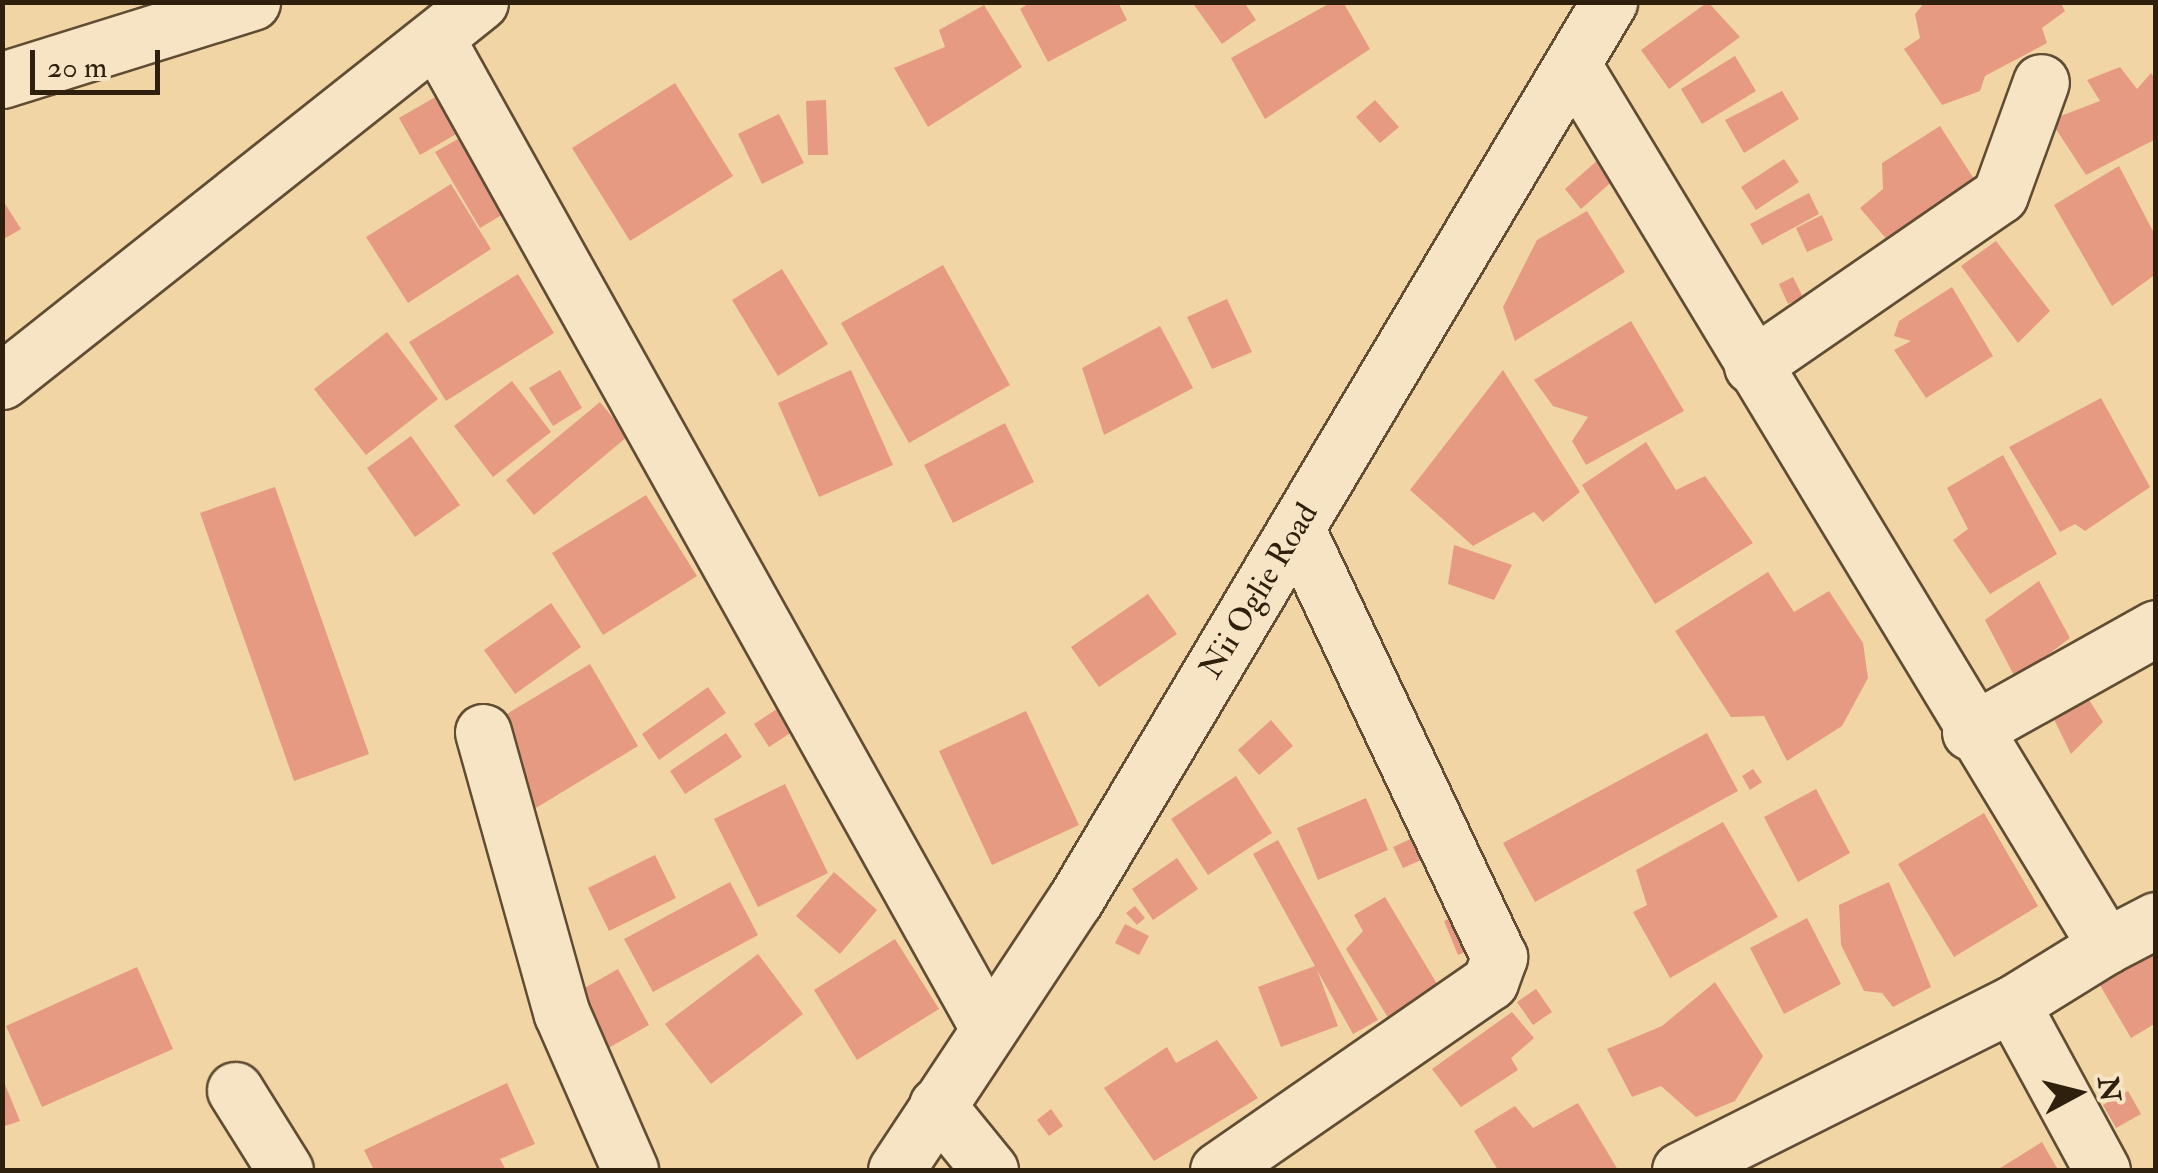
<!DOCTYPE html>
<html>
<head>
<meta charset="utf-8">
<style>
	body { margin:0 }
	#map { position:relative; width:2158px; height:1173px; overflow:hidden; background:#f1d5a5; font-family:"IM FELL Double Pica",serif }
	div>[style] { position:absolute }
	.building>* { inset:0; background:#e79a82 }
	.roads { filter:drop-shadow(2px 0 #604d33) drop-shadow(-2px 0 #604d33) drop-shadow(0 2px #604d33) drop-shadow(0 -2px #604d33) }
	.minor>* { height:55px; margin:-27.5px; padding:0 27.5px; transform-origin:27.5px; border-radius:27.5px; background:#f6e4c4 }
	span { translate:-50% -50%; white-space:nowrap; text-align:center; line-height:1.15; -webkit-text-stroke:9px #f6e4c4; paint-order:stroke }
	.street-label { font-size:32px; color:#2f200d }
	.frame { position:absolute; inset:0; border:5px solid #2f200d; pointer-events:none }
	.north { position:absolute; left:2028px; top:1043px; width:100px; height:100px; -webkit-text-stroke:8px #f6e4c4; paint-order:stroke; rotate:83deg; font-size:28px; font-weight:700; line-height:40px; text-align:center; color:#2f200d }
	.north::after { content:''; display:block; margin:auto; width:35px; height:45px; background:#2f200d; clip-path:polygon(50% 0,100% 100%,50% 72%,0 100%) }
	.scale { position:absolute; left:30px; top:50px; width:130px; height:45px; box-sizing:border-box; border:5px solid #2f200d; border-top:0; padding-left:12px; font-size:30px; line-height:35px; white-space:nowrap; color:#2f200d; -webkit-text-stroke:8px #f6e4c4; paint-order:stroke }
</style>
</head>
<body>
<div id="map">
	<div class="building">
		<i style="clip-path:polygon(1031px 2px,1118px 2px,1127px 20px,1048px 62px,1020px 9px)"></i>
		<i style="clip-path:polygon(1192px 2px,1244px 2px,1256px 20px,1222px 44px)"></i>
		<i style="clip-path:polygon(1332px 2px,1343px 2px,1370px 49px,1265px 119px,1231px 58px)"></i>
		<i style="clip-path:polygon(1708px 2px,1740px 37px,1669px 89px,1641px 50px)"></i>
		<i style="clip-path:polygon(1925px 2px,2060px 2px,2065px 11px,2042px 28px,2047px 43px,1985px 76px,1980px 91px,1942px 105px,1904px 49px,1920px 38px,1915px 14px)"></i>
		<i style="clip-path:polygon(984px 5px,1022px 67px,928px 127px,894px 68px,945px 47px,939px 30px)"></i>
		<i style="clip-path:polygon(1735px 56px,1756px 91px,1702px 124px,1681px 89px)"></i>
		<i style="clip-path:polygon(2120px 67px,2137px 89px,2151px 73px,2156px 81px,2156px 139px,2086px 175px,2050px 120px,2100px 101px,2087px 80px)"></i>
		<i style="clip-path:polygon(675px 83px,733px 176px,630px 241px,572px 148px)"></i>
		<i style="clip-path:polygon(1782px 91px,1799px 119px,1744px 153px,1725px 120px)"></i>
		<i style="clip-path:polygon(437px 96px,458px 133px,420px 155px,399px 118px)"></i>
		<i style="clip-path:polygon(826px 100px,828px 155px,808px 155px,806px 101px)"></i>
		<i style="clip-path:polygon(1375px 100px,1399px 127px,1380px 143px,1356px 117px)"></i>
		<i style="clip-path:polygon(779px 114px,804px 163px,762px 184px,738px 134px)"></i>
		<i style="clip-path:polygon(1940px 126px,1976px 182px,1895px 249px,1860px 208px,1883px 189px,1882px 163px)"></i>
		<i style="clip-path:polygon(465px 135px,510px 210px,480px 228px,435px 152px)"></i>
		<i style="clip-path:polygon(1600px 158px,1617px 177px,1581px 209px,1565px 189px)"></i>
		<i style="clip-path:polygon(1784px 159px,1799px 182px,1756px 210px,1741px 187px)"></i>
		<i style="clip-path:polygon(2119px 166px,2156px 237px,2156px 274px,2112px 306px,2054px 205px)"></i>
		<i style="clip-path:polygon(451px 184px,491px 249px,408px 303px,366px 237px)"></i>
		<i style="clip-path:polygon(1809px 193px,1819px 214px,1762px 245px,1750px 224px)"></i>
		<i style="clip-path:polygon(2px 199px,21px 229px,2px 240px)"></i>
		<i style="clip-path:polygon(1587px 211px,1625px 272px,1515px 341px,1503px 307px,1537px 240px)"></i>
		<i style="clip-path:polygon(1822px 215px,1833px 240px,1807px 252px,1796px 228px)"></i>
		<i style="clip-path:polygon(1996px 241px,2050px 311px,2018px 343px,1961px 266px)"></i>
		<i style="clip-path:polygon(943px 265px,1010px 385px,909px 443px,841px 323px)"></i>
		<i style="clip-path:polygon(782px 269px,828px 344px,778px 376px,732px 300px)"></i>
		<i style="clip-path:polygon(518px 274px,554px 333px,446px 401px,409px 342px)"></i>
		<i style="clip-path:polygon(1793px 277px,1803px 297px,1788px 304px,1779px 284px)"></i>
		<i style="clip-path:polygon(1952px 287px,1993px 356px,1926px 398px,1894px 350px,1911px 341px,1894px 336px,1899px 321px)"></i>
		<i style="clip-path:polygon(1227px 299px,1252px 352px,1212px 369px,1187px 317px)"></i>
		<i style="clip-path:polygon(1631px 321px,1684px 411px,1586px 465px,1572px 441px,1588px 417px,1553px 406px,1534px 380px)"></i>
		<i style="clip-path:polygon(1160px 326px,1193px 388px,1104px 435px,1082px 368px)"></i>
		<i style="clip-path:polygon(387px 332px,438px 399px,366px 455px,314px 389px)"></i>
		<i style="clip-path:polygon(560px 370px,582px 408px,553px 426px,529px 388px)"></i>
		<i style="clip-path:polygon(851px 370px,893px 465px,819px 497px,778px 403px)"></i>
		<i style="clip-path:polygon(1503px 370px,1580px 492px,1543px 522px,1534px 512px,1473px 546px,1410px 490px)"></i>
		<i style="clip-path:polygon(512px 381px,551px 432px,493px 477px,454px 426px)"></i>
		<i style="clip-path:polygon(2101px 398px,2150px 487px,2085px 531px,2075px 524px,2060px 532px,2009px 447px)"></i>
		<i style="clip-path:polygon(600px 402px,628px 436px,534px 515px,506px 480px)"></i>
		<i style="clip-path:polygon(1005px 423px,1034px 482px,953px 523px,924px 465px)"></i>
		<i style="clip-path:polygon(411px 436px,460px 505px,415px 537px,367px 468px)"></i>
		<i style="clip-path:polygon(1646px 442px,1676px 490px,1705px 476px,1753px 543px,1655px 604px,1582px 485px)"></i>
		<i style="clip-path:polygon(2003px 455px,2057px 554px,1990px 594px,1953px 540px,1968px 529px,1947px 488px)"></i>
		<i style="clip-path:polygon(275px 487px,369px 754px,294px 781px,200px 513px)"></i>
		<i style="clip-path:polygon(646px 495px,697px 576px,603px 635px,552px 553px)"></i>
		<i style="clip-path:polygon(1454px 545px,1512px 565px,1494px 600px,1448px 584px)"></i>
		<i style="clip-path:polygon(1768px 572px,1794px 612px,1829px 591px,1863px 643px,1868px 678px,1842px 726px,1787px 761px,1764px 716px,1731px 717px,1675px 631px)"></i>
		<i style="clip-path:polygon(2039px 581px,2070px 638px,2016px 679px,1985px 620px)"></i>
		<i style="clip-path:polygon(1148px 594px,1177px 634px,1099px 687px,1071px 647px)"></i>
		<i style="clip-path:polygon(551px 603px,581px 647px,515px 694px,484px 650px)"></i>
		<i style="clip-path:polygon(590px 664px,638px 746px,531px 811px,482px 729px)"></i>
		<i style="clip-path:polygon(2079px 684px,2103px 722px,2071px 754px,2047px 705px)"></i>
		<i style="clip-path:polygon(708px 687px,726px 713px,659px 760px,642px 734px)"></i>
		<i style="clip-path:polygon(789px 701px,804px 724px,769px 747px,754px 724px)"></i>
		<i style="clip-path:polygon(1026px 711px,1079px 825px,992px 865px,939px 751px)"></i>
		<i style="clip-path:polygon(1271px 720px,1293px 746px,1259px 775px,1238px 750px)"></i>
		<i style="clip-path:polygon(726px 733px,742px 757px,685px 794px,670px 771px)"></i>
		<i style="clip-path:polygon(1707px 733px,1738px 791px,1535px 902px,1503px 843px)"></i>
		<i style="clip-path:polygon(1753px 769px,1762px 782px,1750px 790px,1742px 776px)"></i>
		<i style="clip-path:polygon(1236px 776px,1272px 833px,1208px 875px,1171px 819px)"></i>
		<i style="clip-path:polygon(785px 784px,828px 873px,758px 907px,714px 819px)"></i>
		<i style="clip-path:polygon(1816px 789px,1850px 853px,1798px 882px,1764px 817px)"></i>
		<i style="clip-path:polygon(1366px 798px,1388px 850px,1318px 880px,1297px 828px)"></i>
		<i style="clip-path:polygon(1984px 813px,2038px 906px,1954px 957px,1898px 864px)"></i>
		<i style="clip-path:polygon(1723px 822px,1778px 917px,1670px 978px,1633px 912px,1647px 905px,1636px 870px)"></i>
		<i style="clip-path:polygon(1443px 824px,1453px 846px,1403px 868px,1393px 847px)"></i>
		<i style="clip-path:polygon(1278px 840px,1378px 1020px,1353px 1034px,1317px 970px,1338px 1026px,1281px 1047px,1258px 987px,1315px 966px,1253px 854px)"></i>
		<i style="clip-path:polygon(655px 855px,676px 898px,609px 931px,588px 888px)"></i>
		<i style="clip-path:polygon(1177px 858px,1198px 889px,1153px 920px,1132px 889px)"></i>
		<i style="clip-path:polygon(834px 872px,877px 910px,840px 954px,796px 916px)"></i>
		<i style="clip-path:polygon(730px 882px,758px 935px,653px 992px,624px 939px)"></i>
		<i style="clip-path:polygon(1889px 882px,1931px 987px,1893px 1007px,1882px 993px,1864px 991px,1841px 945px,1839px 905px)"></i>
		<i style="clip-path:polygon(1385px 897px,1449px 1004px,1398px 1034px,1346px 949px,1363px 931px,1354px 915px)"></i>
		<i style="clip-path:polygon(1135px 906px,1145px 918px,1137px 925px,1126px 913px)"></i>
		<i style="clip-path:polygon(1472px 908px,1487px 943px,1458px 955px,1444px 921px)"></i>
		<i style="clip-path:polygon(1807px 918px,1841px 984px,1784px 1014px,1750px 948px)"></i>
		<i style="clip-path:polygon(1125px 924px,1149px 936px,1139px 955px,1115px 943px)"></i>
		<i style="clip-path:polygon(895px 939px,939px 1009px,857px 1060px,814px 990px)"></i>
		<i style="clip-path:polygon(2156px 939px,2156px 1023px,2131px 1038px,2094px 975px)"></i>
		<i style="clip-path:polygon(758px 954px,803px 1014px,711px 1084px,665px 1024px)"></i>
		<i style="clip-path:polygon(137px 967px,173px 1049px,42px 1107px,6px 1026px)"></i>
		<i style="clip-path:polygon(618px 969px,649px 1025px,591px 1058px,560px 1002px)"></i>
		<i style="clip-path:polygon(1715px 982px,1763px 1056px,1735px 1101px,1696px 1117px,1661px 1086px,1632px 1097px,1607px 1049px,1662px 1026px)"></i>
		<i style="clip-path:polygon(1536px 989px,1552px 1012px,1533px 1025px,1517px 1002px)"></i>
		<i style="clip-path:polygon(1512px 1012px,1534px 1038px,1511px 1058px,1518px 1070px,1461px 1107px,1432px 1069px)"></i>
		<i style="clip-path:polygon(1217px 1040px,1258px 1098px,1154px 1161px,1104px 1088px,1167px 1047px,1176px 1063px)"></i>
		<i style="clip-path:polygon(2px 1077px,20px 1121px,2px 1127px)"></i>
		<i style="clip-path:polygon(507px 1083px,535px 1144px,500px 1159px,506px 1170px,374px 1170px,364px 1150px)"></i>
		<i style="clip-path:polygon(2128px 1091px,2141px 1114px,2116px 1128px,2103px 1105px)"></i>
		<i style="clip-path:polygon(1578px 1103px,1618px 1170px,1498px 1170px,1474px 1131px,1515px 1106px,1533px 1128px)"></i>
		<i style="clip-path:polygon(1051px 1109px,1063px 1126px,1049px 1136px,1037px 1120px)"></i>
		<i style="clip-path:polygon(2042px 1142px,2058px 1170px,1997px 1170px)"></i>
	</div>
	<div class="roads">
		<div class="minor">
			<i style="left:436px;top:38px;width:1129px;rotate:60.85deg"></i>
			<i style="left:1573px;top:65px;width:1030px;rotate:58.83deg"></i>
			<i style="left:2106px;top:946px;width:56px;rotate:-27.5deg"></i>
			<i style="left:2px;top:80px;width:262px;rotate:-17.3deg"></i>
			<i style="left:1752px;top:366px;width:301px;rotate:-34.6deg"></i>
			<i style="left:2000px;top:195px;width:120px;rotate:-70.1deg"></i>
			<i style="left:2px;top:381px;width:610px;rotate:-38.41deg"></i>
			<i style="left:483px;top:732px;width:293px;rotate:74.4deg"></i>
			<i style="left:562px;top:1014px;width:170px;rotate:66.4deg"></i>
			<i style="left:1970px;top:732px;width:213px;rotate:-29.2deg"></i>
			<i style="left:235px;top:1090px;width:94px;rotate:58deg"></i>
			<i style="left:937px;top:1105px;width:84px;rotate:50.8deg"></i>
			<i style="left:896px;top:1170px;width:324px;rotate:-56.5deg"></i>
			<i style="left:1075px;top:900px;width:1045px;rotate:-59.26deg"></i>
			<i style="left:1218px;top:1170px;width:331px;rotate:-34.7deg"></i>
			<i style="left:1490px;top:982px;width:27px;rotate:-70deg"></i>
			<i style="left:1499px;top:957px;width:472px;rotate:-115.3deg"></i>
			<i style="left:1680px;top:1170px;width:371px;rotate:-26.6deg"></i>
			<i style="left:2102px;top:1170px;width:189px;rotate:-118.5deg"></i>
			<i style="left:2012px;top:1004px;width:110px;rotate:-31.7deg"></i>
		</div>
	</div>
	<div class="street-label">
		<span style="left:1259px;top:591px;rotate:-59deg">Nii Oglie Road</span>
	</div>
	<div class="frame"></div>
	<div class="north">N</div>
	<div class="scale">20 m</div>
</div>
</body>
</html>
